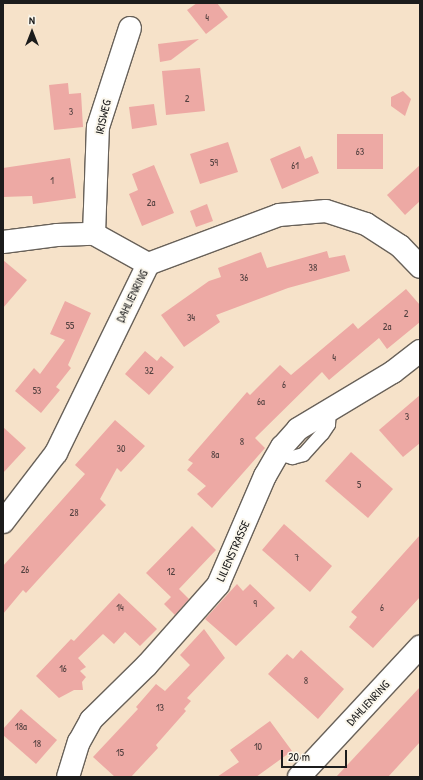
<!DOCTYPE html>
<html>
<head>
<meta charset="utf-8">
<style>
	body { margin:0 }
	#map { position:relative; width:423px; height:780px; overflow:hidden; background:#f6e2c9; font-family:"Patrick Hand",sans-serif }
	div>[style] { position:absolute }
	.building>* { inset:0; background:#eda9a4 }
	.roads { filter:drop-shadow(1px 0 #686159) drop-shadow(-1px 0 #686159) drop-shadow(0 1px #686159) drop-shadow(0 -1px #686159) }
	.lane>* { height:13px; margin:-6.5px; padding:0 6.5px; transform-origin:6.5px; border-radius:6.5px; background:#fff }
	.street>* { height:22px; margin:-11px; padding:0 11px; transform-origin:11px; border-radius:11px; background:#fff }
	span { translate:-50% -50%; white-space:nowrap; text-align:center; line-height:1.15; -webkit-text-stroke:4px #fbf7ec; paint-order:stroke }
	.number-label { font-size:10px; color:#503f3e }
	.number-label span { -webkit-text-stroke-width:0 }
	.street-label { font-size:12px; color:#1c1c1c }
	.frame { position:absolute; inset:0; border:4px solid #1c1c1c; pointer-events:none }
	.north { position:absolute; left:12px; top:12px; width:40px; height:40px; -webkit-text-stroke:3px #fbf7ec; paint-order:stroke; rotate:0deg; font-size:11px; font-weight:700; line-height:16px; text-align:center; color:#1c1c1c }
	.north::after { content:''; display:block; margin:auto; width:14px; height:18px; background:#1c1c1c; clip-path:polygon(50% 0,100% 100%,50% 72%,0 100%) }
	.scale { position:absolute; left:281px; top:750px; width:66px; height:18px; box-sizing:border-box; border:2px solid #1c1c1c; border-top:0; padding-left:5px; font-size:12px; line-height:14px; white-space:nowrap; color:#1c1c1c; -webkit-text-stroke:3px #fbf7ec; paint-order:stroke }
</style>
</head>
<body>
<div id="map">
	<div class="building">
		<i style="clip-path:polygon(197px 3px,217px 3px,228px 17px,206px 34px,187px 10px)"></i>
		<i style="clip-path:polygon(199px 39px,171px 60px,160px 62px,158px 44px)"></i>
		<i style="clip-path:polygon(200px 68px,205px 111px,166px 115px,162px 71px)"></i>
		<i style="clip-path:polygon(68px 83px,69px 94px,81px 93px,83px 127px,54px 130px,49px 85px)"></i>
		<i style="clip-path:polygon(403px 91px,411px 99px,405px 116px,391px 106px,391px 97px)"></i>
		<i style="clip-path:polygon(154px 104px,157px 125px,132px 129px,129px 107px)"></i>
		<i style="clip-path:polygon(337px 134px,383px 134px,383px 169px,337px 169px)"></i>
		<i style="clip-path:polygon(228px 142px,238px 172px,200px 184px,190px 154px)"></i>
		<i style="clip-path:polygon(300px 146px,305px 159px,312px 156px,319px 173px,282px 189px,270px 159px)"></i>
		<i style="clip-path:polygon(70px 158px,76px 198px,33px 204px,32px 196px,3px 197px,3px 168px)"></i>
		<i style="clip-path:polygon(154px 165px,174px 213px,142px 226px,129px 194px,138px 190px,132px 174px)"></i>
		<i style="clip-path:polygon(420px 165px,420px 201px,405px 215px,387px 195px)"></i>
		<i style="clip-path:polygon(207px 204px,213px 221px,196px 227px,190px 211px)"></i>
		<i style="clip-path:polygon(327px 251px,329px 258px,345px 255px,350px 271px,288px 288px,216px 315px,220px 322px,184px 347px,161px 315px,209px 281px,221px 277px,218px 268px,261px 252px,267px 268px)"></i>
		<i style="clip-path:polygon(3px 260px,27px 280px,3px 308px)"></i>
		<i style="clip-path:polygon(406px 289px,420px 305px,420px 322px,387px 349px,379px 338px,329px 380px,322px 372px,255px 438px,265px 448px,212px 508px,197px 494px,206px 486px,187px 470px,193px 463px,188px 460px,247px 392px,250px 395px,280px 365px,291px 375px,353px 323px,358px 329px)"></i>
		<i style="clip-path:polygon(65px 301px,91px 313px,68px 365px,71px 368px,56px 387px,60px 390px,41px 413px,15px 391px,34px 368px,40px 374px,65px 340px,50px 334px)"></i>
		<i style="clip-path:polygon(145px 351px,157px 361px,161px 356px,174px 367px,149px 395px,125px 374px)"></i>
		<i style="clip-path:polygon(420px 395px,420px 443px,403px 457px,379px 430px)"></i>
		<i style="clip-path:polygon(115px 420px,145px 446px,121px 472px,117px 468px,100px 499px,106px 505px,26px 593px,23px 590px,3px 614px,3px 566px,85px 474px,75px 465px)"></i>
		<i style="clip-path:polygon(3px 427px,26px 448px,3px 473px)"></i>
		<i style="clip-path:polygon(351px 452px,393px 489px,368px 518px,325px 481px)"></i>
		<i style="clip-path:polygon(284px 524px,332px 566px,310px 592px,262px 550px)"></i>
		<i style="clip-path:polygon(192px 526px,216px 550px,179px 589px,189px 599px,175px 615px,164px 604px,171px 597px,146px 573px)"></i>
		<i style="clip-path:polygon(420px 535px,420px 597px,373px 648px,349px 627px,357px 617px,351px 612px)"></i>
		<i style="clip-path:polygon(237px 584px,243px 591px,250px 584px,275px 608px,236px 646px,205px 619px)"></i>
		<i style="clip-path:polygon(119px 593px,157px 629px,140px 646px,125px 632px,114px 644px,103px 634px,78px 658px,86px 667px,80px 671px,86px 677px,82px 682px,83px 690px,74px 690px,59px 698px,36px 676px,71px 639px,74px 641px)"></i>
		<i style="clip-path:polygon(204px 629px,225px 658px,187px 698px,191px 701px,184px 709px,186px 711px,156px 745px,158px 748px,131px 777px,115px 777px,93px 757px,138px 709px,136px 707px,156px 684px,165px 691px,190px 665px,180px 655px)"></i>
		<i style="clip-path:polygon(301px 650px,344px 689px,318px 719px,268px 674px,287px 654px,293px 659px)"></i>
		<i style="clip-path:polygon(420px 687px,420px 742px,388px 777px,336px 777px)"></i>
		<i style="clip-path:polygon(21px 709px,57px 740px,36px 764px,3px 735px,3px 729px)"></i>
		<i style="clip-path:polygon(270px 721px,292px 751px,256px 777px,217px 777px,239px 762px,230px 750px)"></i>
	</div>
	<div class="roads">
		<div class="lane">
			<i style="left:278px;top:453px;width:15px;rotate:16deg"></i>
			<i style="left:292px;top:457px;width:11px;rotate:-15deg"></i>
			<i style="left:303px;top:454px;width:28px;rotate:-48deg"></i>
			<i style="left:322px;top:433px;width:11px;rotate:-56deg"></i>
			<i style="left:328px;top:424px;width:13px;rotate:-86deg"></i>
		</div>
		<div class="street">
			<i style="left:94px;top:234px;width:107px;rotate:-87.9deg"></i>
			<i style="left:98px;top:127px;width:104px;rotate:-72.1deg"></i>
			<i style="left:3px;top:242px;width:54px;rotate:-7.4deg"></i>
			<i style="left:57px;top:235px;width:37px;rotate:-2deg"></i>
			<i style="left:94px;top:234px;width:62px;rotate:29.1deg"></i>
			<i style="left:3px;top:522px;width:87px;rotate:-52.5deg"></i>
			<i style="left:56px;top:453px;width:210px;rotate:-64deg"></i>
			<i style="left:148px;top:264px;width:140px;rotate:-20.5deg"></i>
			<i style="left:279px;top:215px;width:47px;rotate:-4.9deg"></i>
			<i style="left:326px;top:211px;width:42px;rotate:18deg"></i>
			<i style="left:366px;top:224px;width:40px;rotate:32.9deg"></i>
			<i style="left:400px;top:246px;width:29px;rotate:46deg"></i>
			<i style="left:68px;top:777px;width:37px;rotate:-73deg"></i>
			<i style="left:79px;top:742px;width:25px;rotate:-61deg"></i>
			<i style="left:91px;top:720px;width:78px;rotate:-44.5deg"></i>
			<i style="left:147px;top:665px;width:107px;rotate:-48.4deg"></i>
			<i style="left:218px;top:585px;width:119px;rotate:-66.7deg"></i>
			<i style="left:265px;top:476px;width:34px;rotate:-60deg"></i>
			<i style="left:282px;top:447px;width:24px;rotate:-48deg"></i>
			<i style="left:298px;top:429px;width:111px;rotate:-31deg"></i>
			<i style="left:393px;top:372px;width:34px;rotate:-38deg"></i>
			<i style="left:299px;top:777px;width:178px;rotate:-47.1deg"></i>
		</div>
	</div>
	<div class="number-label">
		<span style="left:207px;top:18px">4</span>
		<span style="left:187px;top:99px">2</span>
		<span style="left:71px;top:112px">3</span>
		<span style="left:360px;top:152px">63</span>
		<span style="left:214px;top:163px">59</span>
		<span style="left:295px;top:166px">61</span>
		<span style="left:52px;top:181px">1</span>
		<span style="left:151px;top:203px">2a</span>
		<span style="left:313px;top:268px">38</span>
		<span style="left:244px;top:278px">36</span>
		<span style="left:406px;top:314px">2</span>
		<span style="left:191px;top:318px">34</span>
		<span style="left:70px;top:326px">55</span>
		<span style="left:387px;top:327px">2a</span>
		<span style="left:334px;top:358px">4</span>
		<span style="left:149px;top:371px">32</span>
		<span style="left:284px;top:385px">6</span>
		<span style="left:37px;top:391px">53</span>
		<span style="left:261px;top:402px">6a</span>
		<span style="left:407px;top:417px">3</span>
		<span style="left:242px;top:442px">8</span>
		<span style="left:121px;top:449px">30</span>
		<span style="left:215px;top:455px">8a</span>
		<span style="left:359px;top:485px">5</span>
		<span style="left:74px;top:513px">28</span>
		<span style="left:297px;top:558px">7</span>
		<span style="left:25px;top:570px">26</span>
		<span style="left:171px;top:572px">12</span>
		<span style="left:255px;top:604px">9</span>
		<span style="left:120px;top:608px">14</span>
		<span style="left:382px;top:608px">6</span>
		<span style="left:63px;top:669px">16</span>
		<span style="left:306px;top:681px">8</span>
		<span style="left:160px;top:708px">13</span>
		<span style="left:21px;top:727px">18a</span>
		<span style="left:37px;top:744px">18</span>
		<span style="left:258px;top:747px">10</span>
		<span style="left:120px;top:753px">15</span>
	</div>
	<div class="street-label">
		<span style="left:103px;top:117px;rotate:-77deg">IRISWEG</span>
		<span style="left:132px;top:296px;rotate:-64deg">DAHLIENRING</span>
		<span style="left:233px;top:551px;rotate:-66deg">LILIENSTRASSE</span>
		<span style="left:368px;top:703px;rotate:-47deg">DAHLIENRING</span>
	</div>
	<div class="frame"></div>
	<div class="north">N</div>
	<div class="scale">20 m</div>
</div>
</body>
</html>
